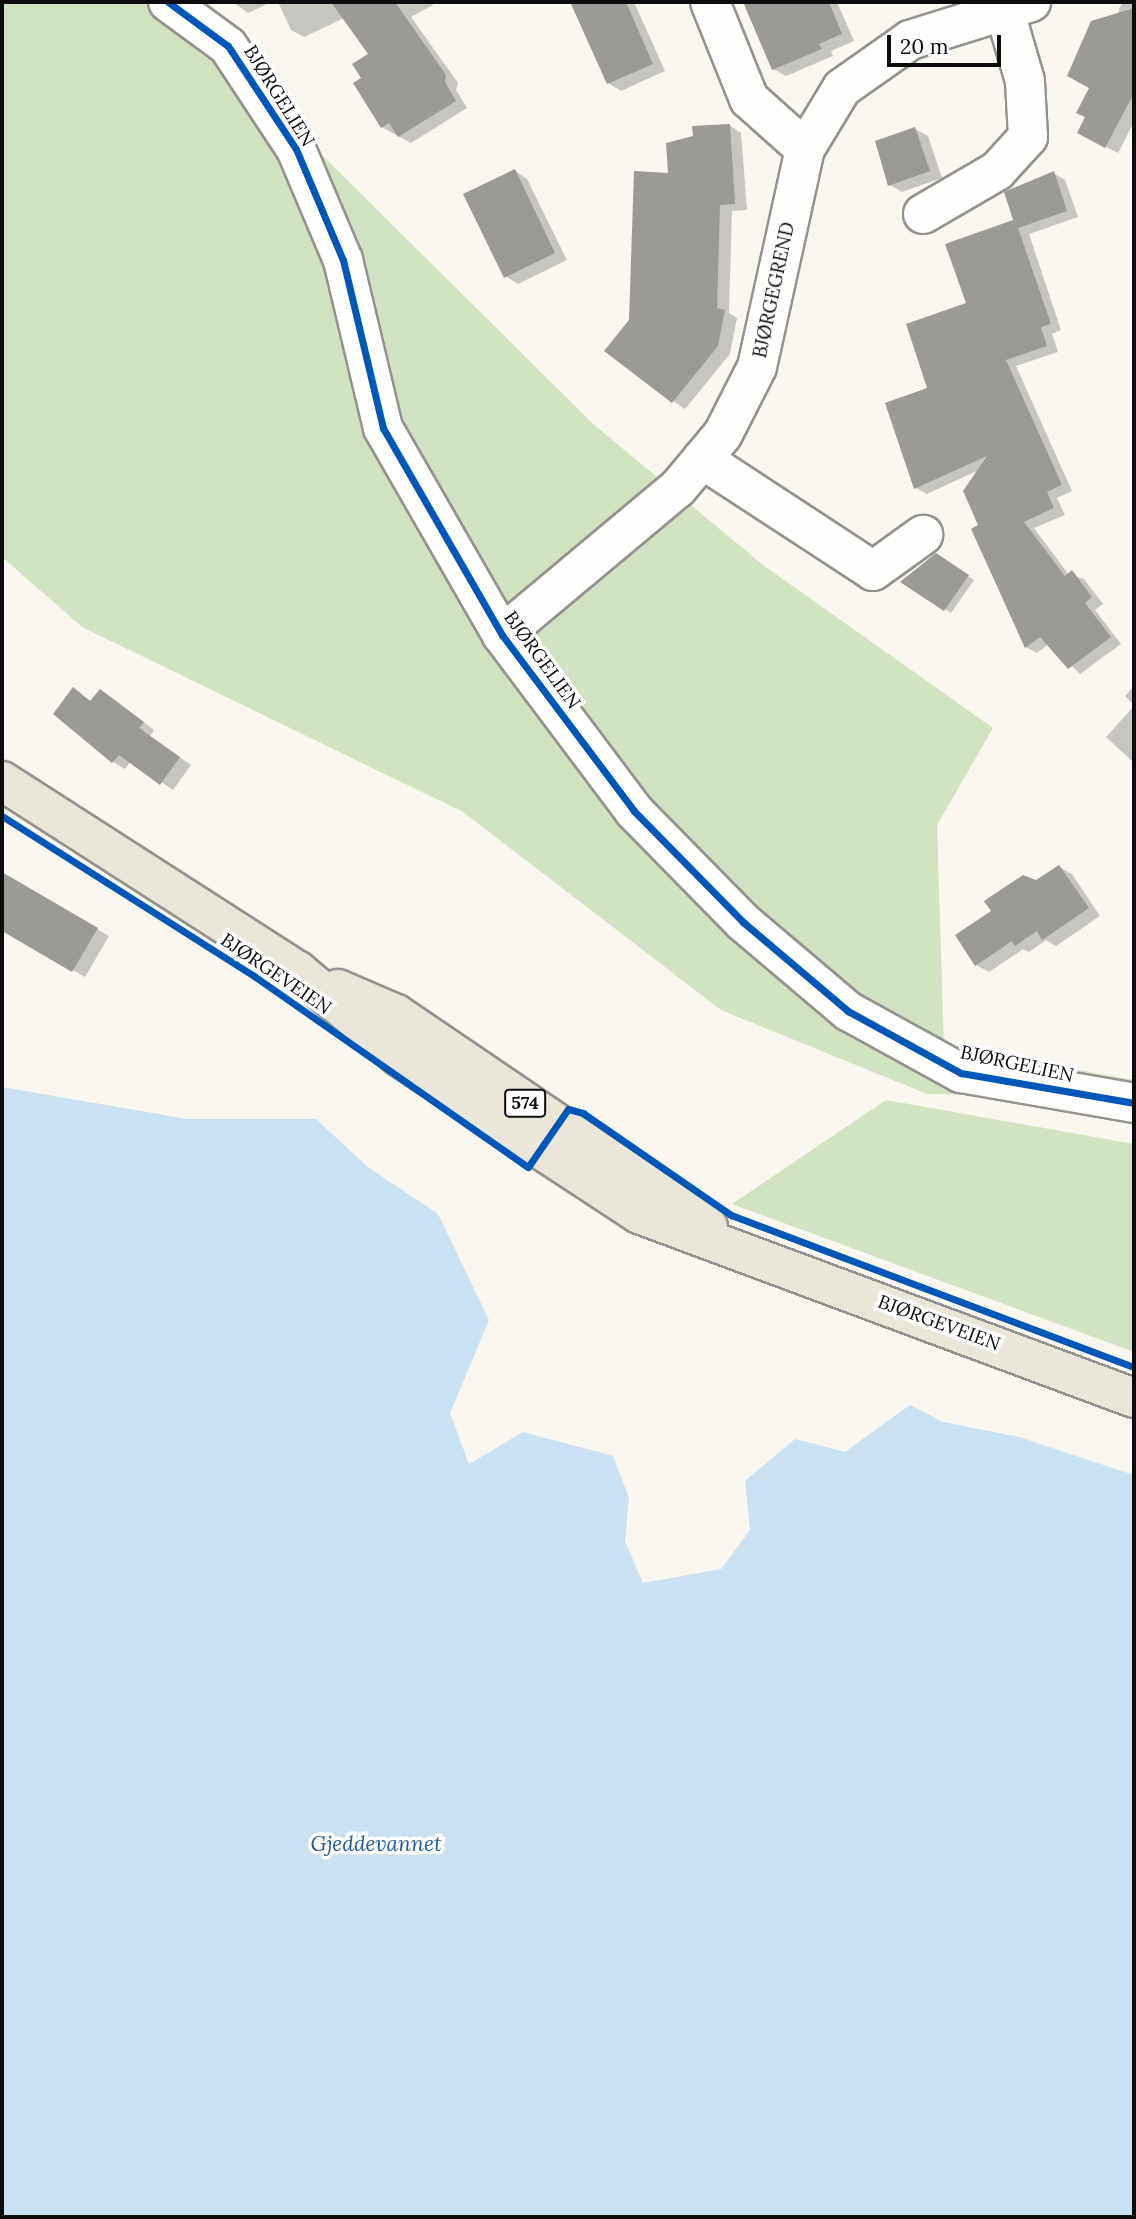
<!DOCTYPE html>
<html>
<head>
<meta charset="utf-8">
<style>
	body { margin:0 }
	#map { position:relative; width:1136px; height:2219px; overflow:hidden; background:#f9f7f0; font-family:Lora,serif }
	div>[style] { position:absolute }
	.forest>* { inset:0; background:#d2e3c1 }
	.water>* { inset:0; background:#c9e1f0 }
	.shadow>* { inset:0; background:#0003 }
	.building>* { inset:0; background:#9c9a96 }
	.roads { filter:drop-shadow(2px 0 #93928f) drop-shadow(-2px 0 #93928f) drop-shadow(0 2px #93928f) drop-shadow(0 -2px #93928f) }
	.minor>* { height:38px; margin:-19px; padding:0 19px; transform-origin:19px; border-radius:19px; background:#fefefd }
	.major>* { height:38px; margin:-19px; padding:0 19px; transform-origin:19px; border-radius:19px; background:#eae6d9 }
	.cycleway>* { height:7px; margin:-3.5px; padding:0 3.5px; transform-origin:3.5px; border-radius:3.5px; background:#0057b8 }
	span { translate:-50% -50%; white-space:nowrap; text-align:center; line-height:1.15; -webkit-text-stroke:7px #fff; paint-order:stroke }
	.shield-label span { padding:2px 5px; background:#fff; border:2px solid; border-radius:5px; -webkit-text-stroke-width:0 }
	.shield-label { font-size:18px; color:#0c0c0c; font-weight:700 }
	.street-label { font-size:19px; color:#0c0c0c }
	.water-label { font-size:21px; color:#215d91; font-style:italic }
	.frame { position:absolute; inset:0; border:4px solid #0c0c0c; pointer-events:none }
	.scale { position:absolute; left:887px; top:35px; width:114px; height:32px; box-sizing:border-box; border:4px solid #0c0c0c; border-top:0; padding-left:9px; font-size:21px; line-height:24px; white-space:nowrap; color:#0c0c0c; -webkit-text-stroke:5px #fff; paint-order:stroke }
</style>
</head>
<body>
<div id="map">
	<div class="forest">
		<i style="clip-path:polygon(2px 2px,168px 2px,592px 423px,763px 565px,993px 728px,937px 825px,944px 1046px,1134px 1080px,1134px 1090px,1111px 1096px,927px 1094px,721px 1010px,463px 812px,82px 627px,2px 557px)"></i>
		<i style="clip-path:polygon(886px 1100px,1134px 1144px,1134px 1352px,732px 1204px)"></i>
	</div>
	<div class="water">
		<i style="clip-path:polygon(2px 1087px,187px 1119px,316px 1119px,369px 1168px,438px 1214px,489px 1320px,450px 1413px,469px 1464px,523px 1432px,613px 1456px,629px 1498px,625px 1541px,643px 1583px,721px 1569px,750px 1530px,745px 1481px,795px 1439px,845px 1452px,910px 1405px,943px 1422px,1019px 1437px,1134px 1475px,1134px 2217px,2px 2217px)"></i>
	</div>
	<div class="shadow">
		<i style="clip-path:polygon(233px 2px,271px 2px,248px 13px)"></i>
		<i style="clip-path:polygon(278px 2px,432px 2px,433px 5px,411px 17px,458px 83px,456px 90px,467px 108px,411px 143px,394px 134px,382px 127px,363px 79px,370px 54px,344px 18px,304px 37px,291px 30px)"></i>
		<i style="clip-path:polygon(572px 2px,634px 2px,665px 71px,621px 91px,608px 83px)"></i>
		<i style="clip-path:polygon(748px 2px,837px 2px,854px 41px,831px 51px,833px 56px,786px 76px,773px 69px)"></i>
		<i style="clip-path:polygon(1122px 2px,1134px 2px,1134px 122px,1118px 153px,1090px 139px,1087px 117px,1091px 88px)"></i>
		<i style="clip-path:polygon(729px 125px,741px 133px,747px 210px,732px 211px,729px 313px,737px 318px,730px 354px,685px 409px,673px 401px,631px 321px,669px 175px)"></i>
		<i style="clip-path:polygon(915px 129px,928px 136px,942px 178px,902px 192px,890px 185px)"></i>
		<i style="clip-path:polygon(515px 171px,527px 179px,567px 260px,518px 284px,505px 276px)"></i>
		<i style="clip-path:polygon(1053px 173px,1065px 180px,1078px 217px,1029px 234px,1061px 330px,1052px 334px,1058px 352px,1016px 366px,1072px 491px,1057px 498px,1065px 515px,1034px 528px,1069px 575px,1084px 579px,1103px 604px,1095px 610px,1121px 644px,1080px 674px,1049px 644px,1037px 653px,1026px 647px,979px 470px,927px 494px,916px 488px,929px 389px,968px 304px,1016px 222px)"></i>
		<i style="clip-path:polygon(942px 558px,974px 580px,951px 613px,903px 582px)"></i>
		<i style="clip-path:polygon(1134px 686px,1134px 705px,1125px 696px)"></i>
		<i style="clip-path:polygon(73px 689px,92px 702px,100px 691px,112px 698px,154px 730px,150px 736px,191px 765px,173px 790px,131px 761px,125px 769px,113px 762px,55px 713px)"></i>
		<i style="clip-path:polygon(1134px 706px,1134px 763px,1106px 737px)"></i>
		<i style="clip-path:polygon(1059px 867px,1072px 874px,1100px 916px,1056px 946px,1046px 940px,1029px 952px,1023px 949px,989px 972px,976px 965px,1037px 882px)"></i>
		<i style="clip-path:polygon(2px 874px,109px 936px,85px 977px,2px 929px)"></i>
	</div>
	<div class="building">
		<i style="clip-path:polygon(331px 2px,395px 2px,446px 75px,445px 82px,456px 101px,398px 137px,389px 123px,381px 128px,353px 83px,361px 78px,352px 64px,368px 54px)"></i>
		<i style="clip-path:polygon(570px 2px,626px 2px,653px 64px,607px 84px)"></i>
		<i style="clip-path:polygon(743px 2px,829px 2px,842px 34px,819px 44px,822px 49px,772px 70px)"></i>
		<i style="clip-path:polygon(1134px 8px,1134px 93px,1105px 148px,1077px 133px,1085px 117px,1076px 113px,1089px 88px,1067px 76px,1091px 21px)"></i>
		<i style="clip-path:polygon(730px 124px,735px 204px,720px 205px,717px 308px,725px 310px,718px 346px,672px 403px,604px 351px,629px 320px,634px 171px,668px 173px,666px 143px,693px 136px,692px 126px)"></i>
		<i style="clip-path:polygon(915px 127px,930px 171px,888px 186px,875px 141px)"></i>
		<i style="clip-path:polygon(515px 169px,555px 253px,504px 278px,463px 194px)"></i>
		<i style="clip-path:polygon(1054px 171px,1067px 211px,1018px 228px,1051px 324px,1041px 327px,1047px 346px,1006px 360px,1062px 485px,1047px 492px,1054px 508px,1024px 522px,1065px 576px,1072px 570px,1092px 597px,1085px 603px,1111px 637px,1068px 669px,1040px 637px,1025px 648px,971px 529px,978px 525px,963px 491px,987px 456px,914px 489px,885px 403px,927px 388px,906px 324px,966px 303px,945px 244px,1013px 220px,1004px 192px)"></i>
		<i style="clip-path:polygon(936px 553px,969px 575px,944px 611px,900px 582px)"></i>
		<i style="clip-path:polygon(73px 687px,90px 701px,100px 689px,144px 722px,139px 728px,180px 757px,160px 785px,119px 755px,112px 763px,53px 714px)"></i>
		<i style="clip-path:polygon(1059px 865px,1089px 908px,1042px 940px,1037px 931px,1015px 946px,1012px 941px,975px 966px,955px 935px,991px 911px,984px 901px,1023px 875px,1036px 880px)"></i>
		<i style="clip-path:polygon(2px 872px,98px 928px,72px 972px,2px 931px)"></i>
	</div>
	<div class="roads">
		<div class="minor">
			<i style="left:168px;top:2px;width:74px;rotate:36.3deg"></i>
			<i style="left:228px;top:46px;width:123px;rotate:56.6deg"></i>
			<i style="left:296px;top:149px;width:121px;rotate:67.1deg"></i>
			<i style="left:343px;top:260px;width:173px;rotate:76.6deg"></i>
			<i style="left:383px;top:428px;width:239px;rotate:60.1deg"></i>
			<i style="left:502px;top:635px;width:220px;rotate:53.1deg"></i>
			<i style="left:634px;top:811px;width:156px;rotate:45.5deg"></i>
			<i style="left:743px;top:922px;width:138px;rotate:40.3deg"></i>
			<i style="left:848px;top:1011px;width:129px;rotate:28.8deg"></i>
			<i style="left:961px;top:1073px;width:176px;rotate:9.8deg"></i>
			<i style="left:710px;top:2px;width:105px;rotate:68.1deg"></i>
			<i style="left:749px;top:99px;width:75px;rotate:41.8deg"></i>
			<i style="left:923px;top:214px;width:86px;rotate:-30.2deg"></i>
			<i style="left:997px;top:171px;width:46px;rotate:-47.6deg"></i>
			<i style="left:1028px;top:137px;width:56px;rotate:-93.1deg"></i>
			<i style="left:1025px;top:81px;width:72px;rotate:-106.2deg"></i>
			<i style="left:702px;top:459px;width:204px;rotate:33.2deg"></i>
			<i style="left:873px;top:571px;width:62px;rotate:-35.8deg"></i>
			<i style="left:502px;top:635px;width:229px;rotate:-39.9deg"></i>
			<i style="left:678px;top:488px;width:70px;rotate:-50.2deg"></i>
			<i style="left:723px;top:434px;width:75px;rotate:-63.1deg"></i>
			<i style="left:757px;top:367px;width:223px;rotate:-77.6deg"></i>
			<i style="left:805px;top:149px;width:71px;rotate:-58.8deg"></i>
			<i style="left:842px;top:88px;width:83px;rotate:-35.2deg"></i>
			<i style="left:910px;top:40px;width:127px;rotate:-17.4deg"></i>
		</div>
		<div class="major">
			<i style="left:2px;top:781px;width:352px;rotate:32.7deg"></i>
			<i style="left:298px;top:971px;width:133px;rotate:40.1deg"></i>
			<i style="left:400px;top:1057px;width:286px;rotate:33.3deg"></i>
			<i style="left:639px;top:1214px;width:528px;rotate:20.39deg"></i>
			<i style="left:338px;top:989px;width:63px;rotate:23.3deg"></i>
			<i style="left:396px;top:1014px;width:377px;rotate:34.2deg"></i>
		</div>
	</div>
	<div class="cycleway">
		<i style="left:168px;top:2px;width:74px;rotate:36.3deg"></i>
		<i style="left:228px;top:46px;width:123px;rotate:56.6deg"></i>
		<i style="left:296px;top:149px;width:121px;rotate:67.1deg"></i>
		<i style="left:343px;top:260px;width:173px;rotate:76.6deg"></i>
		<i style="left:383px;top:428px;width:239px;rotate:60.1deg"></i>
		<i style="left:502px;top:635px;width:220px;rotate:53.1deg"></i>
		<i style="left:634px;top:811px;width:156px;rotate:45.5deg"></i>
		<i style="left:743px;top:922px;width:138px;rotate:40.3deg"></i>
		<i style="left:848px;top:1011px;width:129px;rotate:28.8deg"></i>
		<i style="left:961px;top:1073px;width:176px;rotate:9.8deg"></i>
		<i style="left:2px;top:816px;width:299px;rotate:32.4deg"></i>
		<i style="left:254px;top:976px;width:334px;rotate:34.9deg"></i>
		<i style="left:528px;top:1167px;width:70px;rotate:-55.4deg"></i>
		<i style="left:568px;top:1109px;width:16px;rotate:15deg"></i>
		<i style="left:583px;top:1113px;width:180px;rotate:34.6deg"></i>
		<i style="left:731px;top:1215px;width:431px;rotate:20.7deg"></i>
	</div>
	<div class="shield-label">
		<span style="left:525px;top:1103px">574</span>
	</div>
	<div class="street-label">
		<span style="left:279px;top:96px;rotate:58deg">BJØRGELIEN</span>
		<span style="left:774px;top:290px;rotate:-78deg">BJØRGEGREND</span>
		<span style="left:542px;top:660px;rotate:54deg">BJØRGELIEN</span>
		<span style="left:276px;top:974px;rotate:34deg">BJØRGEVEIEN</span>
		<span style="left:1017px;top:1064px;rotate:12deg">BJØRGELIEN</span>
		<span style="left:939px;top:1323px;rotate:20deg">BJØRGEVEIEN</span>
	</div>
	<div class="water-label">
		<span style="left:376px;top:1844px">Gjeddevannet</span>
	</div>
	<div class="frame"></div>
	<div class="scale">20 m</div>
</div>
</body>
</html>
